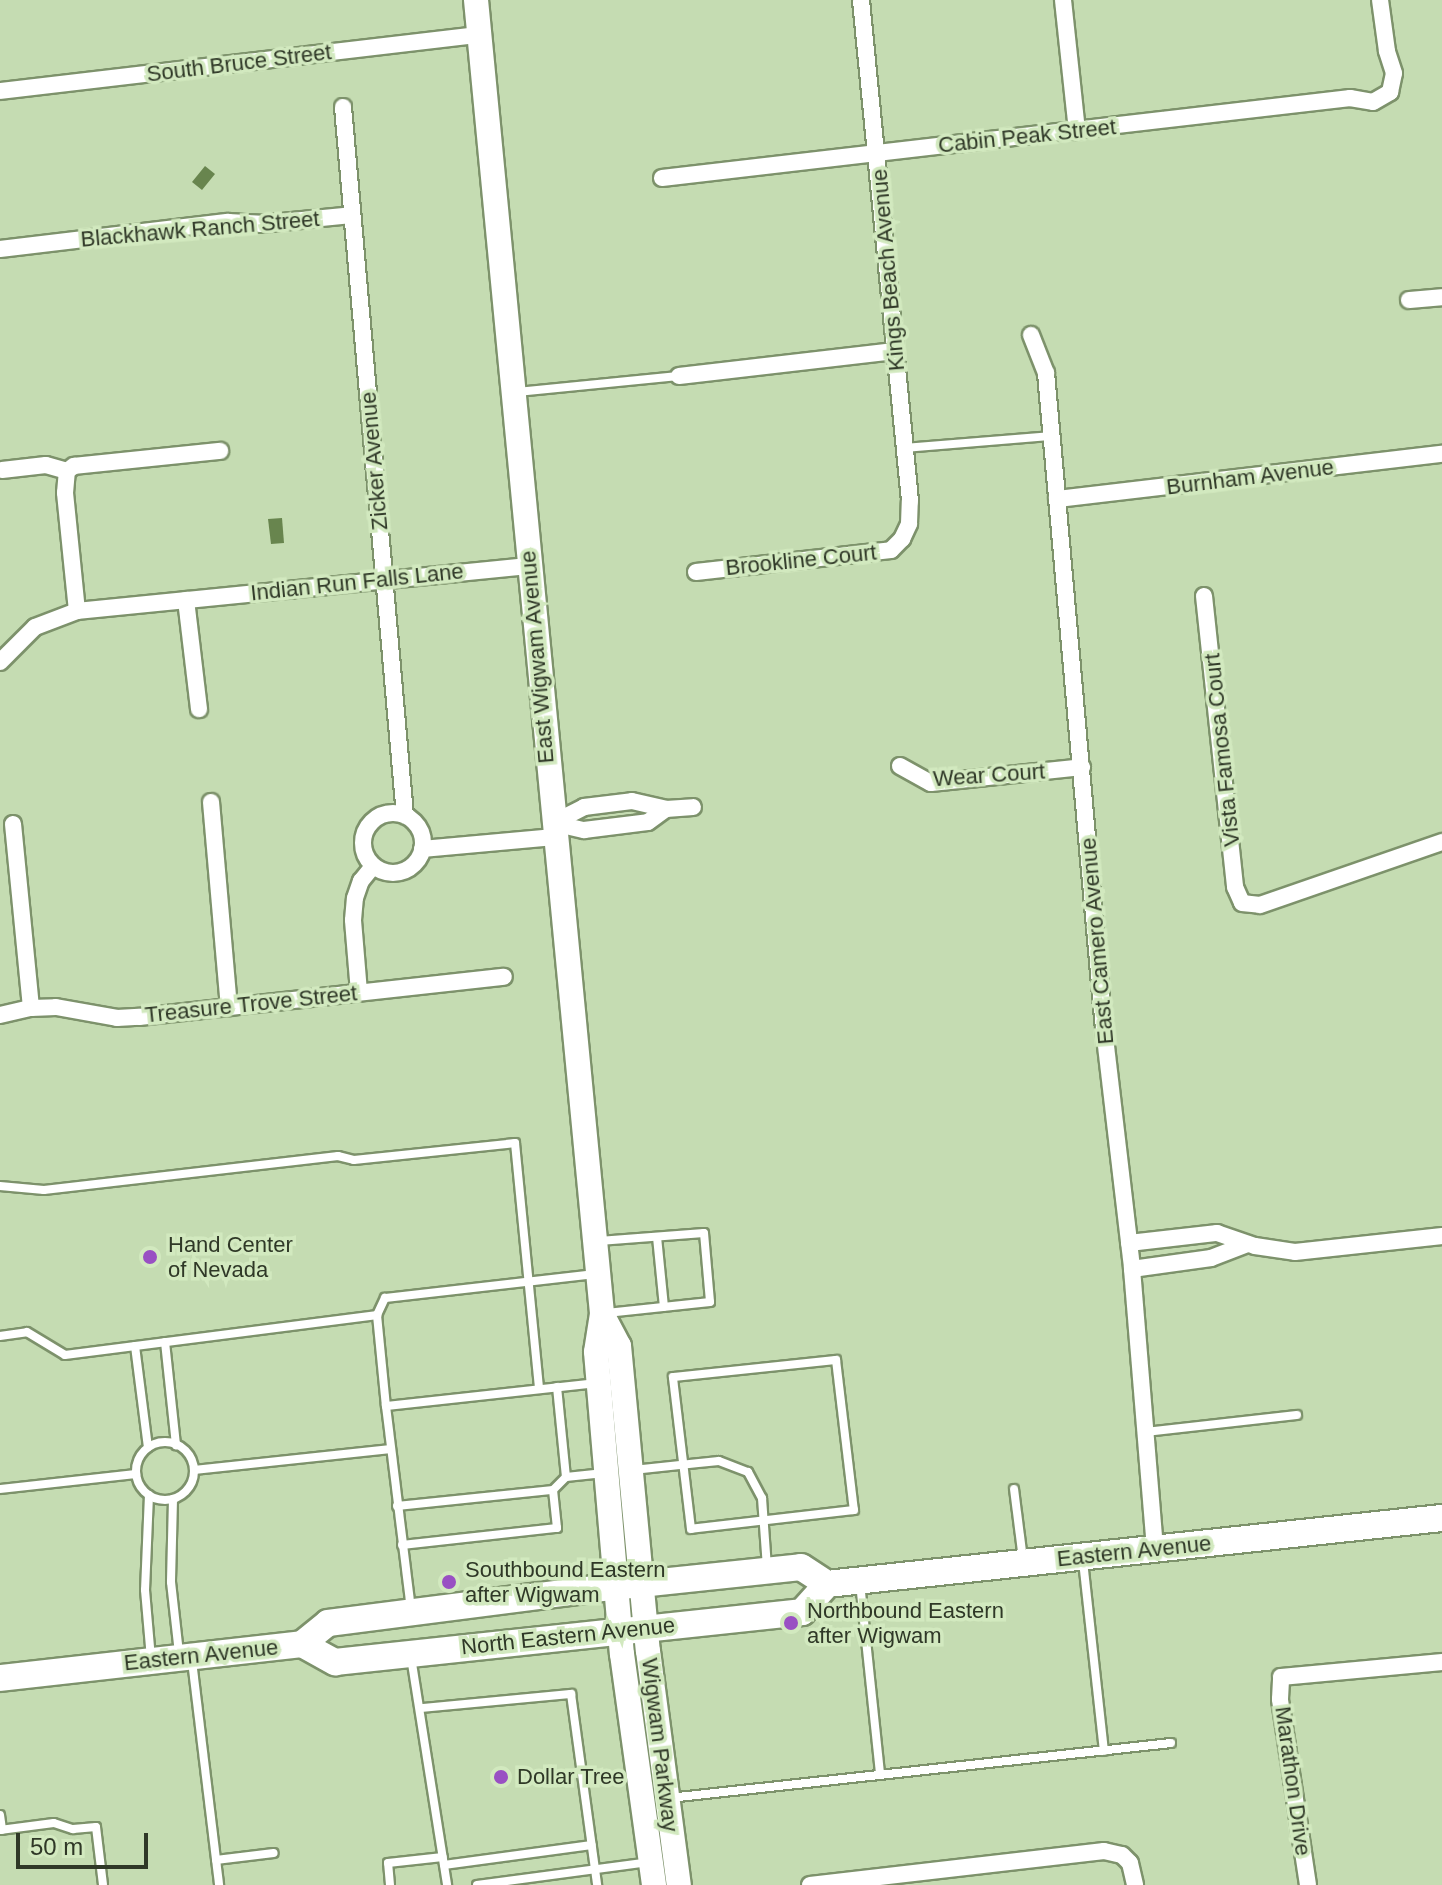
<!DOCTYPE html>
<html>
<head>
<meta charset="utf-8">
<style>
	body { margin:0 }
	#map { position:relative; width:1442px; height:1885px; overflow:hidden; background:#c5dcb2; font-family:Arial,sans-serif }
	div>[style] { position:absolute }
	.water>* { inset:0; background:#68854e }
	.roads { filter:drop-shadow(2px 0 #7d926b) drop-shadow(-2px 0 #7d926b) drop-shadow(0 2px #7d926b) drop-shadow(0 -2px #7d926b) }
	.service>* { height:8px; margin:-4px; padding:0 4px; transform-origin:4px; border-radius:4px; background:#fff }
	.service>.ring { margin:-4px; padding:0; box-sizing:content-box; background:none; border:8px solid #fff; border-radius:50% }
	.minor>* { height:16px; margin:-8px; padding:0 8px; transform-origin:8px; border-radius:8px; background:#fff }
	.minor>.ring { margin:-8px; padding:0; box-sizing:content-box; background:none; border:16px solid #fff; border-radius:50% }
	.secondary>* { height:24px; margin:-12px; padding:0 12px; transform-origin:12px; border-radius:12px; background:#fff }
	.primary>* { height:26px; margin:-13px; padding:0 13px; transform-origin:13px; border-radius:13px; background:#fff }
	.dots>* { width:22px; height:22px; translate:-50% -50%; box-sizing:border-box; border:4px solid #d2e9bf; border-radius:50% }
	span { translate:-50% -50%; white-space:nowrap; text-align:center; line-height:1.15; -webkit-text-stroke:7px #d2e9bf; paint-order:stroke }
	.street-label { font-size:22px; color:#2f3827 }
	.poi-label { font-size:22px; color:#2f3827 }
	.left { translate:0 -50%; text-align:left }
	.scale { position:absolute; left:16px; top:1833px; width:132px; height:36px; box-sizing:border-box; border:4px solid #2f3827; border-top:0; padding-left:10px; font-size:24px; line-height:28px; white-space:nowrap; color:#2f3827; -webkit-text-stroke:6px #d2e9bf; paint-order:stroke }
</style>
</head>
<body>
<div id="map">
	<div class="water">
		<i style="clip-path:polygon(205px 166px,215px 174px,202px 190px,192px 182px)"></i>
		<i style="clip-path:polygon(282px 518px,284px 543px,271px 544px,268px 519px)"></i>
	</div>
	<div class="roads">
		<div class="service">
			<i style="left:517px;top:392px;width:162px;rotate:-5.7deg"></i>
			<i style="left:905px;top:448px;width:147px;rotate:-4.7deg"></i>
			<i style="left:0;top:1186px;width:44px;rotate:5.2deg"></i>
			<i style="left:44px;top:1190px;width:296px;rotate:-6.6deg"></i>
			<i style="left:338px;top:1156px;width:16px;rotate:14deg"></i>
			<i style="left:354px;top:1160px;width:162px;rotate:-6deg"></i>
			<i style="left:515px;top:1143px;width:246px;rotate:84.4deg"></i>
			<i style="left:657px;top:1237px;width:70px;rotate:84.3deg"></i>
			<i style="left:599px;top:1241px;width:105px;rotate:-4.4deg"></i>
			<i style="left:704px;top:1233px;width:69px;rotate:85deg"></i>
			<i style="left:710px;top:1302px;width:104px;rotate:173.9deg"></i>
			<i style="left:377px;top:1315px;width:91px;rotate:84.4deg"></i>
			<i style="left:386px;top:1406px;width:213px;rotate:-6.2deg"></i>
			<i style="left:0;top:1336px;width:27px;rotate:-8deg"></i>
			<i style="left:27px;top:1332px;width:44px;rotate:31.2deg"></i>
			<i style="left:65px;top:1355px;width:315px;rotate:-7.3deg"></i>
			<i style="left:377px;top:1315px;width:19px;rotate:-65deg"></i>
			<i style="left:385px;top:1298px;width:212px;rotate:-6.5deg"></i>
			<i style="left:165px;top:1342px;width:104px;rotate:83.9deg"></i>
			<i style="left:135px;top:1346px;width:102px;rotate:82.7deg"></i>
			<i style="left:836px;top:1360px;width:151px;rotate:83.2deg"></i>
			<i style="left:854px;top:1510px;width:164px;rotate:173.4deg"></i>
			<i style="left:691px;top:1529px;width:153px;rotate:-96.8deg"></i>
			<i style="left:673px;top:1377px;width:164px;rotate:-6deg"></i>
			<i style="left:557px;top:1387px;width:90px;rotate:84.3deg"></i>
			<i style="left:386px;top:1406px;width:206px;rotate:83deg"></i>
			<i style="left:1145px;top:1432px;width:153px;rotate:-6.4deg"></i>
			<i class="ring" style="left:136px;top:1442px;width:50px;height:50px"></i>
			<i style="left:194px;top:1470px;width:198px;rotate:-6.1deg"></i>
			<i style="left:633px;top:1470px;width:86px;rotate:-6deg"></i>
			<i style="left:719px;top:1461px;width:31px;rotate:21deg"></i>
			<i style="left:748px;top:1472px;width:30px;rotate:62deg"></i>
			<i style="left:762px;top:1498px;width:70px;rotate:85.9deg"></i>
			<i style="left:0;top:1489px;width:137px;rotate:-6.3deg"></i>
			<i style="left:1014px;top:1489px;width:71px;rotate:82.7deg"></i>
			<i style="left:149px;top:1495px;width:95px;rotate:92.4deg"></i>
			<i style="left:145px;top:1590px;width:68px;rotate:85deg"></i>
			<i style="left:173px;top:1499px;width:83px;rotate:91.4deg"></i>
			<i style="left:171px;top:1582px;width:71px;rotate:83.6deg"></i>
			<i style="left:397px;top:1506px;width:157px;rotate:-5.9deg"></i>
			<i style="left:553px;top:1490px;width:18px;rotate:-45deg"></i>
			<i style="left:566px;top:1477px;width:36px;rotate:-6deg"></i>
			<i style="left:402px;top:1545px;width:156px;rotate:-6.3deg"></i>
			<i style="left:557px;top:1528px;width:38px;rotate:-96deg"></i>
			<i style="left:1083px;top:1561px;width:191px;rotate:83.7deg"></i>
			<i style="left:860px;top:1583px;width:191px;rotate:84deg"></i>
			<i style="left:411px;top:1657px;width:231px;rotate:81deg"></i>
			<i style="left:192px;top:1661px;width:226px;rotate:83.1deg"></i>
			<i style="left:422px;top:1708px;width:150px;rotate:-5.4deg"></i>
			<i style="left:571px;top:1694px;width:193px;rotate:82.2deg"></i>
			<i style="left:669px;top:1798px;width:505px;rotate:-6.25deg"></i>
			<i style="left:0;top:1815px;width:15px;rotate:82deg"></i>
			<i style="left:0;top:1830px;width:54px;rotate:-7.4deg"></i>
			<i style="left:54px;top:1823px;width:20px;rotate:18deg"></i>
			<i style="left:73px;top:1829px;width:23px;rotate:-5deg"></i>
			<i style="left:96px;top:1827px;width:58px;rotate:83.1deg"></i>
			<i style="left:216px;top:1860px;width:58px;rotate:-6.9deg"></i>
			<i style="left:444px;top:1865px;width:149px;rotate:-7.7deg"></i>
			<i style="left:390px;top:1885px;width:22px;rotate:-95deg"></i>
			<i style="left:388px;top:1863px;width:55px;rotate:-6.2deg"></i>
			<i style="left:477px;top:1885px;width:175px;rotate:-7.6deg"></i>
		</div>
		<div class="minor">
			<i style="left:1063px;top:0;width:132px;rotate:83.9deg"></i>
			<i style="left:0;top:91px;width:482px;rotate:-6.7deg"></i>
			<i style="left:343px;top:107px;width:711px;rotate:85deg"></i>
			<i style="left:662px;top:178px;width:693px;rotate:-6.63deg"></i>
			<i style="left:1350px;top:98px;width:23px;rotate:10deg"></i>
			<i style="left:1373px;top:102px;width:20px;rotate:-30deg"></i>
			<i style="left:1390px;top:92px;width:19px;rotate:-78deg"></i>
			<i style="left:1394px;top:73px;width:23px;rotate:-108deg"></i>
			<i style="left:1387px;top:51px;width:51px;rotate:-97.8deg"></i>
			<i style="left:0;top:249px;width:230px;rotate:-6.8deg"></i>
			<i style="left:228px;top:222px;width:33px;rotate:3deg"></i>
			<i style="left:261px;top:224px;width:91px;rotate:-5.6deg"></i>
			<i style="left:1409px;top:300px;width:33px;rotate:-5deg"></i>
			<i style="left:1031px;top:335px;width:41px;rotate:68.5deg"></i>
			<i style="left:1046px;top:373px;width:659px;rotate:84.95deg"></i>
			<i style="left:1104px;top:1029px;width:242px;rotate:83.3deg"></i>
			<i style="left:1132px;top:1269px;width:281px;rotate:85.3deg"></i>
			<i style="left:679px;top:376px;width:217px;rotate:-6.6deg"></i>
			<i style="left:2px;top:470px;width:44px;rotate:-6.5deg"></i>
			<i style="left:46px;top:465px;width:22px;rotate:16deg"></i>
			<i style="left:1057px;top:499px;width:388px;rotate:-6.7deg"></i>
			<i style="left:696px;top:572px;width:196px;rotate:-6.4deg"></i>
			<i style="left:891px;top:550px;width:16px;rotate:-45deg"></i>
			<i style="left:902px;top:539px;width:17px;rotate:-65deg"></i>
			<i style="left:909px;top:524px;width:23px;rotate:-88deg"></i>
			<i style="left:910px;top:501px;width:503px;rotate:-95.59deg"></i>
			<i style="left:1204px;top:596px;width:293px;rotate:83.9deg"></i>
			<i style="left:1235px;top:887px;width:17px;rotate:66deg"></i>
			<i style="left:1242px;top:903px;width:18px;rotate:6deg"></i>
			<i style="left:1260px;top:905px;width:193px;rotate:-19.1deg"></i>
			<i style="left:186px;top:600px;width:110px;rotate:83.2deg"></i>
			<i style="left:77px;top:611px;width:119px;rotate:-95.8deg"></i>
			<i style="left:65px;top:493px;width:22px;rotate:-85deg"></i>
			<i style="left:67px;top:471px;width:9px;rotate:-36deg"></i>
			<i style="left:74px;top:466px;width:147px;rotate:-5.9deg"></i>
			<i style="left:0;top:662px;width:49px;rotate:-45deg"></i>
			<i style="left:35px;top:627px;width:45px;rotate:-20.9deg"></i>
			<i style="left:77px;top:611px;width:453px;rotate:-5.7deg"></i>
			<i style="left:900px;top:766px;width:35px;rotate:29deg"></i>
			<i style="left:931px;top:783px;width:152px;rotate:-6deg"></i>
			<i style="left:211px;top:802px;width:206px;rotate:85deg"></i>
			<i class="ring" style="left:363px;top:813px;width:44px;height:44px"></i>
			<i style="left:553px;top:823px;width:35px;rotate:-27deg"></i>
			<i style="left:584px;top:807px;width:48px;rotate:-7.1deg"></i>
			<i style="left:632px;top:801px;width:35px;rotate:13deg"></i>
			<i style="left:666px;top:809px;width:27px;rotate:-4deg"></i>
			<i style="left:553px;top:823px;width:32px;rotate:13deg"></i>
			<i style="left:584px;top:830px;width:64px;rotate:-7.1deg"></i>
			<i style="left:648px;top:822px;width:22px;rotate:-36deg"></i>
			<i style="left:13px;top:824px;width:185px;rotate:84.4deg"></i>
			<i style="left:422px;top:849px;width:133px;rotate:-5.2deg"></i>
			<i style="left:359px;top:992px;width:72px;rotate:-94.8deg"></i>
			<i style="left:353px;top:920px;width:22px;rotate:-85deg"></i>
			<i style="left:355px;top:898px;width:18px;rotate:-71deg"></i>
			<i style="left:361px;top:881px;width:19px;rotate:-51deg"></i>
			<i style="left:0;top:1015px;width:32px;rotate:-13deg"></i>
			<i style="left:31px;top:1008px;width:25px;rotate:-2deg"></i>
			<i style="left:56px;top:1007px;width:62px;rotate:10.2deg"></i>
			<i style="left:117px;top:1018px;width:22px;rotate:-3deg"></i>
			<i style="left:139px;top:1017px;width:367px;rotate:-6.3deg"></i>
			<i style="left:1129px;top:1243px;width:89px;rotate:-6.5deg"></i>
			<i style="left:1217px;top:1233px;width:40px;rotate:18.9deg"></i>
			<i style="left:1255px;top:1246px;width:40px;rotate:8.5deg"></i>
			<i style="left:1295px;top:1252px;width:148px;rotate:-6.2deg"></i>
			<i style="left:1132px;top:1269px;width:80px;rotate:-7.9deg"></i>
			<i style="left:1211px;top:1258px;width:39px;rotate:-21deg"></i>
			<i style="left:810px;top:1885px;width:296px;rotate:-6.6deg"></i>
			<i style="left:1104px;top:1851px;width:18px;rotate:13deg"></i>
			<i style="left:1122px;top:1855px;width:11px;rotate:45deg"></i>
			<i style="left:1130px;top:1863px;width:23px;rotate:77deg"></i>
			<i style="left:1308px;top:1885px;width:188px;rotate:-98.6deg"></i>
			<i style="left:1280px;top:1699px;width:22px;rotate:-87deg"></i>
			<i style="left:1281px;top:1677px;width:162px;rotate:-5.3deg"></i>
		</div>
		<div class="secondary">
			<i style="left:476px;top:0;width:1320px;rotate:84.52deg"></i>
			<i style="left:602px;top:1314px;width:38px;rotate:99deg"></i>
			<i style="left:596px;top:1352px;width:303px;rotate:85.1deg"></i>
			<i style="left:622px;top:1654px;width:233px;rotate:82.1deg"></i>
			<i style="left:602px;top:1314px;width:36px;rotate:62deg"></i>
			<i style="left:619px;top:1346px;width:306px;rotate:84.6deg"></i>
			<i style="left:648px;top:1651px;width:236px;rotate:82.5deg"></i>
		</div>
		<div class="primary">
			<i style="left:827px;top:1584px;width:619px;rotate:-6.13deg"></i>
			<i style="left:302px;top:1644px;width:38px;rotate:29deg"></i>
			<i style="left:335px;top:1662px;width:470px;rotate:-6.1deg"></i>
			<i style="left:802px;top:1612px;width:38px;rotate:-48deg"></i>
			<i style="left:302px;top:1644px;width:33px;rotate:-39deg"></i>
			<i style="left:328px;top:1623px;width:267px;rotate:-7.3deg"></i>
			<i style="left:593px;top:1589px;width:209px;rotate:-6deg"></i>
			<i style="left:801px;top:1567px;width:31px;rotate:33deg"></i>
			<i style="left:0;top:1678px;width:304px;rotate:-6.4deg"></i>
		</div>
	</div>
	<div class="dots">
		<i style="left:150px;top:1257px;background:#9950c3"></i>
		<i style="left:449px;top:1582px;background:#9950c3"></i>
		<i style="left:791px;top:1623px;background:#9950c3"></i>
		<i style="left:501px;top:1777px;background:#9950c3"></i>
	</div>
	<div class="street-label">
		<span style="left:239px;top:63px;rotate:-7deg">South Bruce Street</span>
		<span style="left:1027px;top:136px;rotate:-6deg">Cabin Peak Street</span>
		<span style="left:200px;top:229px;rotate:-5deg">Blackhawk Ranch Street</span>
		<span style="left:888px;top:270px;rotate:-95deg">Kings Beach Avenue</span>
		<span style="left:374px;top:461px;rotate:-95deg">Zicker Avenue</span>
		<span style="left:1250px;top:477px;rotate:-7deg">Burnham Avenue</span>
		<span style="left:801px;top:560px;rotate:-6deg">Brookline Court</span>
		<span style="left:357px;top:582px;rotate:-6deg">Indian Run Falls Lane</span>
		<span style="left:537px;top:657px;rotate:-95deg">East Wigwam Avenue</span>
		<span style="left:1222px;top:750px;rotate:-96deg">Vista Famosa Court</span>
		<span style="left:989px;top:775px;rotate:-4deg">Wear Court</span>
		<span style="left:1097px;top:941px;rotate:-95deg">East Camero Avenue</span>
		<span style="left:251px;top:1004px;rotate:-6deg">Treasure Trove Street</span>
		<span style="left:1134px;top:1551px;rotate:-6deg">Eastern Avenue</span>
		<span style="left:568px;top:1636px;rotate:-6deg">North Eastern Avenue</span>
		<span style="left:201px;top:1655px;rotate:-6deg">Eastern Avenue</span>
		<span style="left:660px;top:1745px;rotate:83deg">Wigwam Parkway</span>
		<span style="left:1293px;top:1781px;rotate:82deg">Marathon Drive</span>
	</div>
	<div class="poi-label">
		<span class="left" style="left:168px;top:1257px">Hand Center<br>of Nevada</span>
		<span class="left" style="left:465px;top:1582px">Southbound Eastern<br>after Wigwam</span>
		<span class="left" style="left:807px;top:1623px">Northbound Eastern<br>after Wigwam</span>
		<span class="left" style="left:517px;top:1777px">Dollar Tree</span>
	</div>
	<div class="scale">50 m</div>
</div>
</body>
</html>
